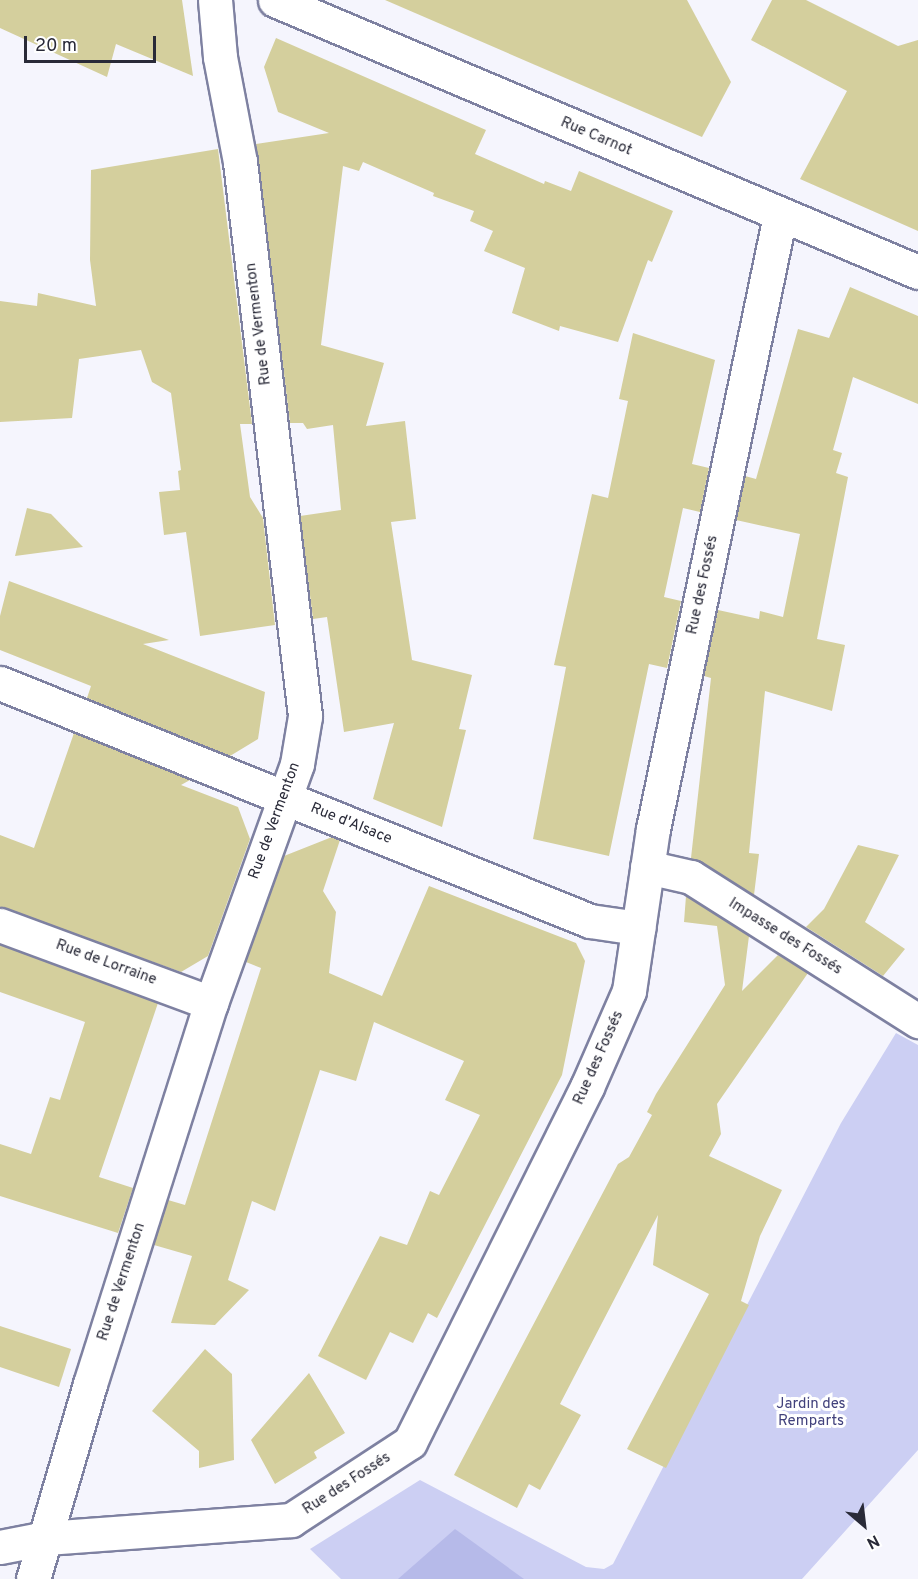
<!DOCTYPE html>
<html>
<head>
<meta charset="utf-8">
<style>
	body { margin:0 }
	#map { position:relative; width:918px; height:1579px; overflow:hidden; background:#f5f5fd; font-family:Overpass,sans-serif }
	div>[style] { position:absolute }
	.green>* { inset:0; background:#cccff3 }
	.forest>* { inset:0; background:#b6bae9 }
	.building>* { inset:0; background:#d4cf9d }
	.roads { filter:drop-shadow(2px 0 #7e81a1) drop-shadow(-2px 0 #7e81a1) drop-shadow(0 2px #7e81a1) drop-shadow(0 -2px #7e81a1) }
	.minor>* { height:33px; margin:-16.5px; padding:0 16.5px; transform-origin:16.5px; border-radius:16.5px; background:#fff }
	span { translate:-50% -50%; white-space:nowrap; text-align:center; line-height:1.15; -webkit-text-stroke:6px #fff; paint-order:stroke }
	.street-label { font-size:15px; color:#292a38 }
	.park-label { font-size:15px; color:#41417c }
	.north { position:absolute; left:834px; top:1495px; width:60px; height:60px; -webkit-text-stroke:4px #fff; paint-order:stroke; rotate:152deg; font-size:16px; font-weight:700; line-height:24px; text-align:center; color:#292a38 }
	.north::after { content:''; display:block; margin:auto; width:21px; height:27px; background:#292a38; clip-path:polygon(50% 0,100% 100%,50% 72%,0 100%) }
	.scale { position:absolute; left:24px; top:36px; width:132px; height:27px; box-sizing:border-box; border:3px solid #292a38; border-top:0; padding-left:8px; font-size:18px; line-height:21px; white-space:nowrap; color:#292a38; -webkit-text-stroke:4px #fff; paint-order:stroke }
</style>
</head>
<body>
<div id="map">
	<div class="green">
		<i style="clip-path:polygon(896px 1033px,918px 1045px,918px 1450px,802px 1579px,341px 1579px,310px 1549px,420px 1480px,586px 1567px,604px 1569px,613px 1564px,841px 1123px)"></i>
	</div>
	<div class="forest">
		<i style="clip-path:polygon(455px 1529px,524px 1579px,398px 1579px)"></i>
	</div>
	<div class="building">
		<i style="clip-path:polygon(0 0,182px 0,193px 76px,116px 44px,107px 77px,0 28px)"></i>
		<i style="clip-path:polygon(385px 0,687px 0,731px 82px,702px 137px)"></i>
		<i style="clip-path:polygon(772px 0,806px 0,898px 46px,918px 40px,918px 231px,800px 179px,847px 91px,751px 40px)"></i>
		<i style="clip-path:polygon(276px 38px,486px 130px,475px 154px,544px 184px,545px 181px,571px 191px,579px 171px,673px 211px,652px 262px,648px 260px,618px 342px,560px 326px,559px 331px,512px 313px,525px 268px,484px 251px,493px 231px,470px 221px,474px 211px,433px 196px,434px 193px,363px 162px,359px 171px,343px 166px,321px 345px,384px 363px,366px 426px,405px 421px,416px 519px,391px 522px,412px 660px,472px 675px,459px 729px,466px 730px,442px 827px,373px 799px,394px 723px,344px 732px,327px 617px,313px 619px,300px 516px,341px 510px,333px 425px,307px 429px,303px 423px,290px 423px,256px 144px,329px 133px,278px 112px,264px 67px)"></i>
		<i style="clip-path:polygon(218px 149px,252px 424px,240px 424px,250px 497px,263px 518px,275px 625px,200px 636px,186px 532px,164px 535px,159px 492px,180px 490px,178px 471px,181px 470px,171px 393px,152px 382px,141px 350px,79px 359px,72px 418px,0 422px,0 301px,37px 306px,38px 293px,96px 306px,90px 260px,91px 170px)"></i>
		<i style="clip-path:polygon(850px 287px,918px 316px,918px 404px,853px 377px,833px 450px,842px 453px,836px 473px,848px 477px,817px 639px,845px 645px,832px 711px,765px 691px,749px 853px,759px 854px,754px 895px,691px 858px,711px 678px,704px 676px,718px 610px,759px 619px,760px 611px,783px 617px,800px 534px,736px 520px,745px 476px,756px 479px,798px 329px,829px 338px)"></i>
		<i style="clip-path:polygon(633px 333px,715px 360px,692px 464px,709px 468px,700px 512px,683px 508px,664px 597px,681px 601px,667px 668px,649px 664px,609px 856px,533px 839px,566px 667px,554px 665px,592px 494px,608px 498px,628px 401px,619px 399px)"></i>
		<i style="clip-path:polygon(27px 508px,51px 514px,83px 547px,15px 556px)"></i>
		<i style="clip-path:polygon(9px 581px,169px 640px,143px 644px,265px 692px,258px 739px,230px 756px,87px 698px,91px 686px,0 650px,0 616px)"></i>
		<i style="clip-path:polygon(74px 733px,190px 780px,181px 785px,238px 807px,250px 839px,208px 956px,181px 972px,0 907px,0 835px,34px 848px)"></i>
		<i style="clip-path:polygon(332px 837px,340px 840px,323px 891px,336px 912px,329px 973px,382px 996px,429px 886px,576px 943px,585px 961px,562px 1075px,451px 1291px,437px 1318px,428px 1313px,413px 1343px,390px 1332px,366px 1380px,318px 1356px,380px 1236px,407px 1245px,430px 1191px,439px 1195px,480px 1115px,445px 1100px,464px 1061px,374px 1022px,356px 1081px,320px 1070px,275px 1211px,252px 1201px,228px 1280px,249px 1290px,215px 1325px,171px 1323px,192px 1256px,154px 1245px,168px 1200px,185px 1205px,261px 968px,246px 962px,284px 856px)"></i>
		<i style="clip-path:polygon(858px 845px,899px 855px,865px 922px,905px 949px,883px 976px,806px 927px,824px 909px)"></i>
		<i style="clip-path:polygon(686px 896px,749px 936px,742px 991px,778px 955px,808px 973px,717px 1104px,721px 1134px,709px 1156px,782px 1190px,760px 1236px,741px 1301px,749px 1305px,666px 1468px,627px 1449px,709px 1294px,653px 1265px,658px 1215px,560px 1404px,581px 1415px,540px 1490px,529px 1484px,517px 1508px,454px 1475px,618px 1164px,629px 1157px,652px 1115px,647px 1112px,656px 1094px,725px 985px,717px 926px,684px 922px)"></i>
		<i style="clip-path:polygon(0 945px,158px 1003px,99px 1177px,133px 1188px,118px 1233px,0 1196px,0 1144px,31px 1154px,50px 1097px,60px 1100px,85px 1022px,0 992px)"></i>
		<i style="clip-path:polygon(0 1326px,71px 1349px,59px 1387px,0 1367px)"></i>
		<i style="clip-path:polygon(205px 1349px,232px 1374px,234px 1460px,199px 1468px,199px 1451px,152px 1411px)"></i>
		<i style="clip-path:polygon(309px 1373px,345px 1433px,314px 1452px,317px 1458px,275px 1484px,251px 1440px)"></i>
	</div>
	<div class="roads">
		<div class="minor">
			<i style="left:275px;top:0;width:698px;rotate:22.93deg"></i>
			<i style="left:0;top:683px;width:636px;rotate:21.97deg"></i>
			<i style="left:590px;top:921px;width:49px;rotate:8.3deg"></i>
			<i style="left:647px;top:867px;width:45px;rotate:12.8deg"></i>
			<i style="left:691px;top:877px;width:269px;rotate:32.4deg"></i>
			<i style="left:0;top:925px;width:225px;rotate:20.3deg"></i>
			<i style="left:0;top:1547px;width:47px;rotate:-11.1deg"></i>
			<i style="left:46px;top:1538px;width:246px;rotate:-4.2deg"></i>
			<i style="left:291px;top:1520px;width:142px;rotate:-33.2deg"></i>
			<i style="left:410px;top:1442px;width:397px;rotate:-63.5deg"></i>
			<i style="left:587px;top:1087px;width:105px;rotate:-66.4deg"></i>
			<i style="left:629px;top:991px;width:164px;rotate:-81.6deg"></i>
			<i style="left:653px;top:829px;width:627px;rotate:-78.31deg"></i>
			<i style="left:33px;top:1579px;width:203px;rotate:-73.7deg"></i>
			<i style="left:90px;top:1384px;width:400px;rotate:-72.4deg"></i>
			<i style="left:211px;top:1003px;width:254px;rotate:-70.2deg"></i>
			<i style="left:297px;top:764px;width:49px;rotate:-80.5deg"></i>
			<i style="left:305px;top:716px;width:558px;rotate:-96.69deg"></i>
			<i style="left:240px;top:162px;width:107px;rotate:-100.8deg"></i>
			<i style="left:220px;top:57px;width:57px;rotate:-95deg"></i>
		</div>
	</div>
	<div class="street-label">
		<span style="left:596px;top:137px;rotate:23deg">Rue Carnot</span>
		<span style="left:259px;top:324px;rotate:-97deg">Rue de Vermenton</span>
		<span style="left:703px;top:585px;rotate:-78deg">Rue des Fossés</span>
		<span style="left:275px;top:821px;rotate:-70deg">Rue de Vermenton</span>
		<span style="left:351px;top:824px;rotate:22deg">Rue d'Alsace</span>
		<span style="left:785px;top:937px;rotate:32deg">Impasse des Fossés</span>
		<span style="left:106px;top:963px;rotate:20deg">Rue de Lorraine</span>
		<span style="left:599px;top:1058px;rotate:-66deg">Rue des Fossés</span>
		<span style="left:122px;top:1282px;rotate:-72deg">Rue de Vermenton</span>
		<span style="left:347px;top:1484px;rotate:-33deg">Rue des Fossés</span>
	</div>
	<div class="park-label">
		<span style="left:811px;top:1413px">Jardin des<br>Remparts</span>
	</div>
	<div class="north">N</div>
	<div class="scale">20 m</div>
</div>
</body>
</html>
